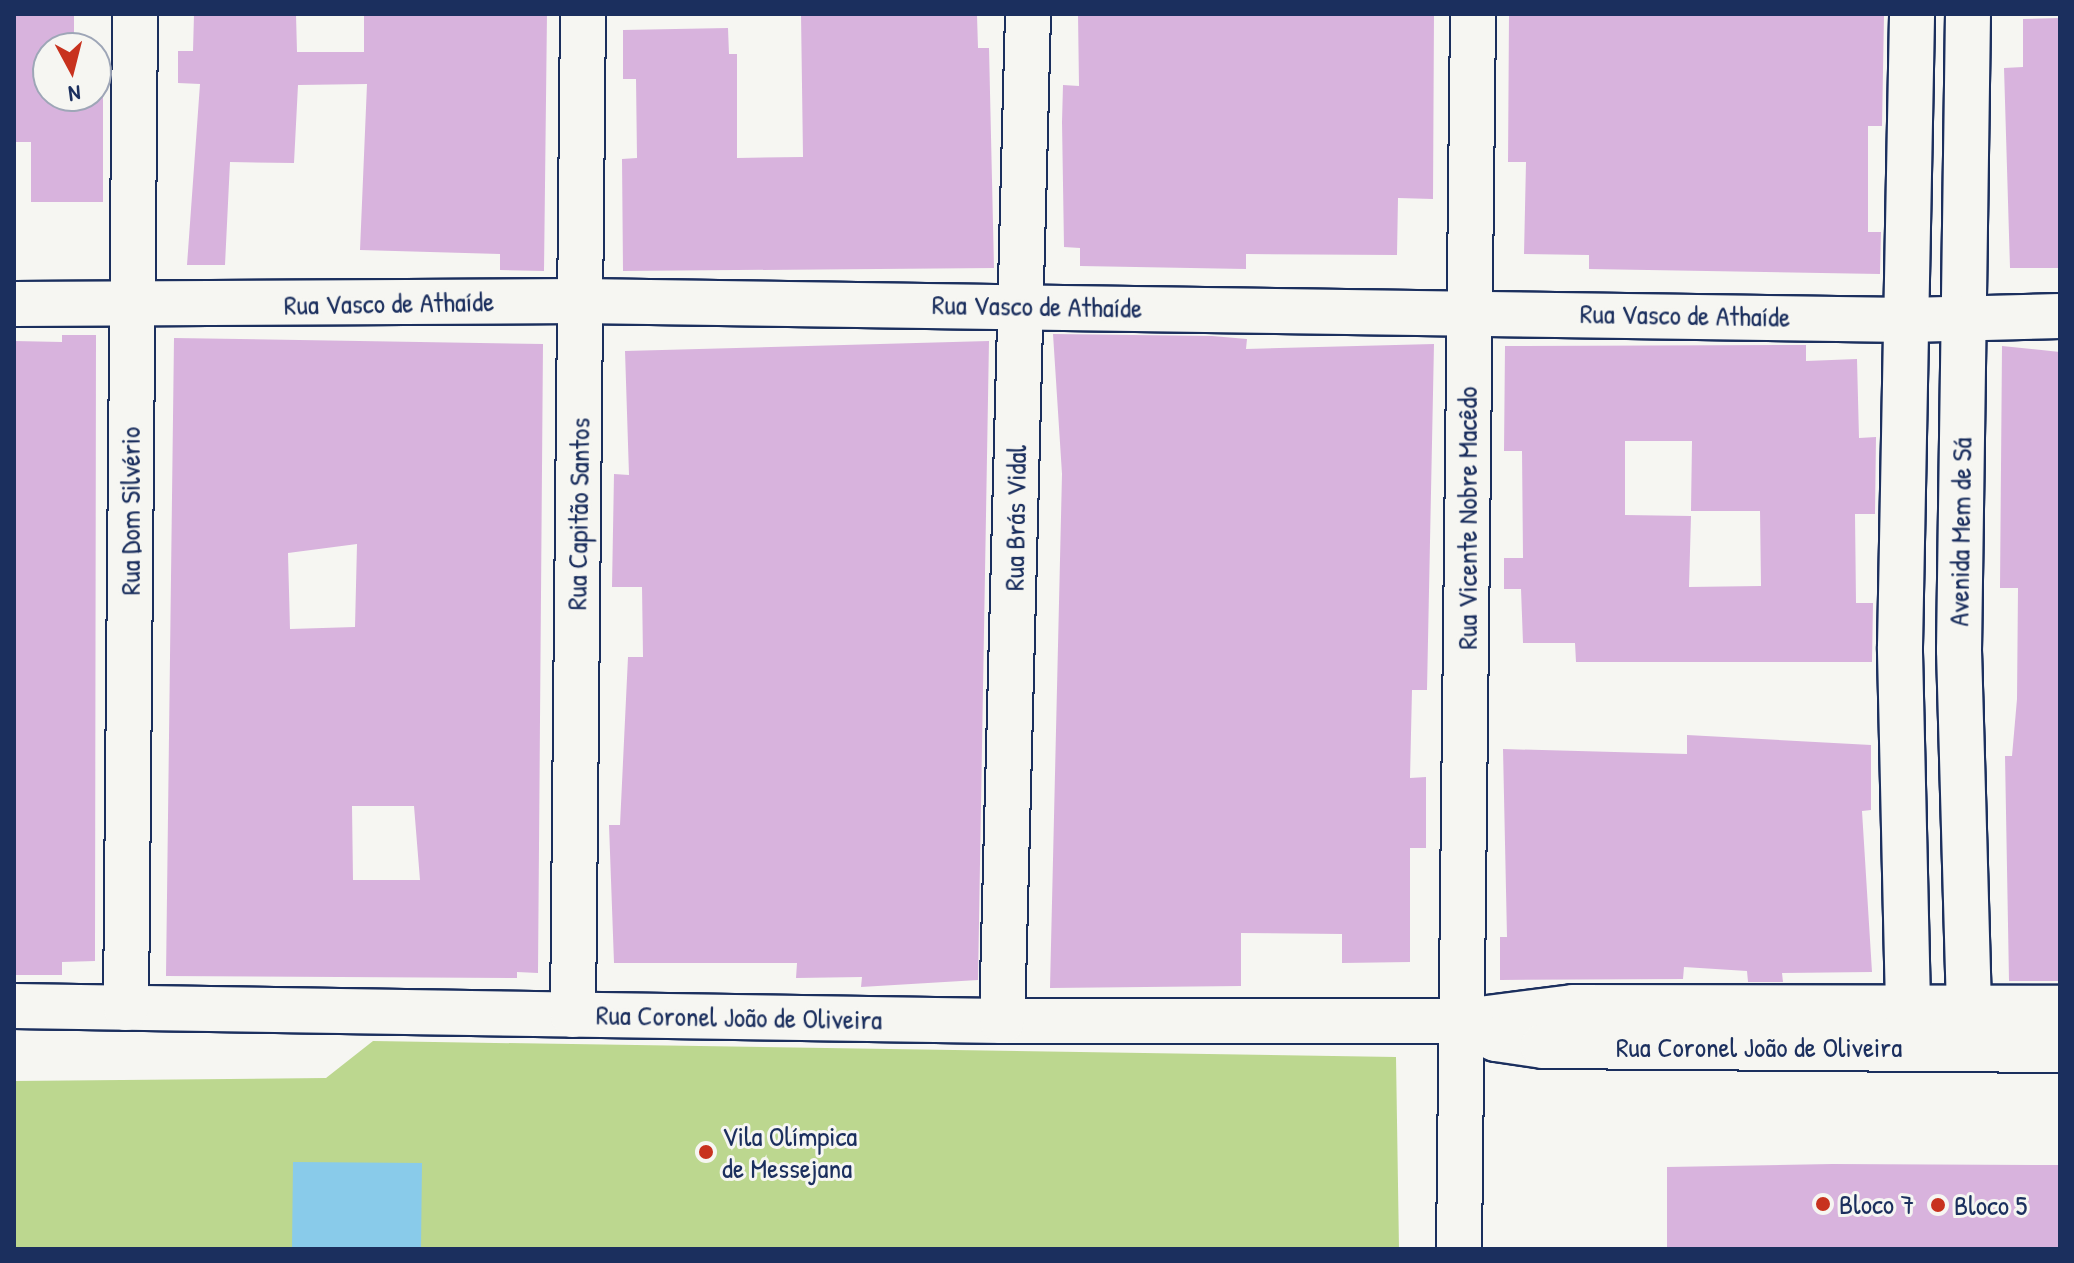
<!DOCTYPE html>
<html>
<head>
<meta charset="utf-8">
<style>
	body { margin:0 }
	#map { position:relative; width:2074px; height:1263px; overflow:hidden; background:#f6f6f2; font-family:"Patrick Hand",sans-serif }
	div>[style] { position:absolute }
	.green>* { inset:0; background:#bcd78f }
	.water>* { inset:0; background:#89cbea }
	.building>* { inset:0; background:#d8b3dd }
	.roads { filter:drop-shadow(2px 0 #1b2f5e) drop-shadow(-2px 0 #1b2f5e) drop-shadow(0 2px #1b2f5e) drop-shadow(0 -2px #1b2f5e) }
	.minor>* { height:44px; margin:-22px; padding:0 22px; transform-origin:22px; border-radius:22px; background:#f6f6f2 }
	.dots>* { width:22px; height:22px; translate:-50% -50%; box-sizing:border-box; border:4px solid #f6f6f2; border-radius:50% }
	span { translate:-50% -50%; white-space:nowrap; text-align:center; line-height:1.15; -webkit-text-stroke:6px #f6f6f2; paint-order:stroke }
	.street-label { font-size:28px; color:#1b2f5e }
	.poi-label { font-size:28px; color:#1b2f5e }
	.left { translate:0 -50%; text-align:left }
	.frame { position:absolute; inset:0; border:16px solid #1b2f5e; pointer-events:none }
	.north { position:absolute; left:32px; top:32px; width:80px; height:80px; box-sizing:border-box; background:#f6f6f2; border:2px solid #9ea6b7; border-radius:50%; rotate:173deg; font-size:22px; font-weight:700; line-height:32px; text-align:center; color:#1b2f5e }
	.north::after { content:''; display:block; margin:auto; width:28px; height:36px; background:#c8321e; clip-path:polygon(50% 0,100% 100%,50% 72%,0 100%) }
</style>
</head>
<body>
<div id="map">
	<div class="green">
		<i style="clip-path:polygon(373px 1041px,1396px 1057px,1399px 1249px,15px 1249px,14px 1081px,326px 1078px)"></i>
	</div>
	<div class="water">
		<i style="clip-path:polygon(293px 1162px,422px 1163px,421px 1249px,292px 1249px)"></i>
	</div>
	<div class="building">
		<i style="clip-path:polygon(14px 14px,74px 14px,74px 48px,48px 48px,48px 96px,96px 96px,96px 79px,103px 79px,103px 202px,31px 202px,31px 142px,14px 142px)"></i>
		<i style="clip-path:polygon(194px 14px,296px 14px,297px 52px,364px 52px,364px 14px,547px 14px,544px 271px,500px 270px,500px 254px,360px 250px,367px 84px,298px 85px,294px 163px,230px 162px,225px 265px,187px 265px,200px 84px,178px 83px,178px 51px,193px 51px)"></i>
		<i style="clip-path:polygon(801px 14px,977px 15px,978px 48px,989px 48px,994px 268px,623px 271px,622px 159px,637px 158px,636px 79px,623px 79px,623px 30px,728px 28px,729px 54px,737px 54px,737px 158px,803px 157px)"></i>
		<i style="clip-path:polygon(1078px 14px,1434px 14px,1433px 199px,1398px 198px,1397px 255px,1246px 254px,1246px 269px,1080px 266px,1080px 248px,1064px 247px,1062px 122px,1063px 85px,1079px 86px)"></i>
		<i style="clip-path:polygon(1509px 14px,1884px 16px,1882px 126px,1868px 126px,1868px 232px,1881px 232px,1880px 274px,1589px 269px,1589px 255px,1524px 254px,1526px 162px,1508px 162px)"></i>
		<i style="clip-path:polygon(2060px 18px,2060px 268px,2010px 268px,2004px 68px,2023px 67px,2023px 19px)"></i>
		<i style="clip-path:polygon(1053px 334px,1212px 336px,1247px 339px,1246px 349px,1434px 344px,1427px 690px,1412px 690px,1410px 778px,1426px 777px,1426px 848px,1410px 848px,1410px 962px,1342px 963px,1342px 934px,1241px 933px,1241px 986px,1050px 988px,1062px 474px)"></i>
		<i style="clip-path:polygon(62px 335px,96px 335px,95px 961px,62px 962px,62px 975px,14px 975px,14px 341px,62px 342px)"></i>
		<i style="clip-path:polygon(evenodd,174px 338px,543px 344px,538px 973px,517px 972px,517px 978px,166px 976px,174px 338px,357px 544px,355px 627px,290px 629px,288px 553px,357px 544px,174px 338px,352px 806px,414px 806px,420px 880px,353px 880px,352px 806px)"></i>
		<i style="clip-path:polygon(989px 341px,978px 980px,861px 987px,862px 977px,796px 978px,797px 963px,614px 963px,609px 825px,620px 825px,628px 657px,643px 657px,642px 587px,612px 587px,614px 474px,629px 475px,625px 351px)"></i>
		<i style="clip-path:polygon(evenodd,1806px 345px,1806px 361px,1857px 359px,1859px 438px,1876px 437px,1875px 514px,1855px 514px,1856px 603px,1873px 603px,1872px 662px,1576px 662px,1575px 643px,1523px 643px,1521px 589px,1504px 589px,1504px 558px,1523px 558px,1522px 451px,1504px 451px,1505px 346px,1806px 345px,1625px 441px,1692px 441px,1691px 511px,1760px 511px,1761px 586px,1689px 587px,1691px 516px,1625px 515px,1625px 441px)"></i>
		<i style="clip-path:polygon(2002px 346px,2060px 352px,2060px 981px,2009px 981px,2005px 756px,2012px 756px,2017px 699px,2018px 588px,2000px 588px)"></i>
		<i style="clip-path:polygon(1687px 735px,1871px 745px,1871px 810px,1862px 811px,1872px 972px,1782px 973px,1783px 982px,1748px 982px,1747px 971px,1684px 967px,1683px 979px,1500px 980px,1500px 937px,1507px 937px,1503px 749px,1687px 754px)"></i>
		<i style="clip-path:polygon(1832px 1164px,2060px 1165px,2060px 1249px,1667px 1249px,1667px 1167px)"></i>
	</div>
	<div class="roads">
		<div class="minor">
			<i style="left:1968px;top:14px;width:636px;rotate:90.81deg"></i>
			<i style="left:1959px;top:650px;width:399px;rotate:88.4deg"></i>
			<i style="left:14px;top:304px;width:566px;rotate:-0.3deg"></i>
			<i style="left:580px;top:301px;width:1328px;rotate:0.82deg"></i>
			<i style="left:1908px;top:320px;width:152px;rotate:-1.5deg"></i>
			<i style="left:14px;top:1006px;width:988px;rotate:0.87deg"></i>
			<i style="left:1002px;top:1021px;width:462px"></i>
			<i style="left:1464px;top:1021px;width:110px;rotate:-7.3deg"></i>
			<i style="left:1573px;top:1007px;width:487px;rotate:0.1deg"></i>
			<i style="left:126px;top:1008px;width:994px;rotate:-89.48deg"></i>
			<i style="left:573px;top:1015px;width:1001px;rotate:-89.43deg"></i>
			<i style="left:1002px;top:1021px;width:1007px;rotate:-88.52deg"></i>
			<i style="left:1466px;top:1022px;width:34px;rotate:30deg"></i>
			<i style="left:1496px;top:1039px;width:48px;rotate:8.5deg"></i>
			<i style="left:1543px;top:1046px;width:517px;rotate:0.44deg"></i>
			<i style="left:1909px;top:1049px;width:402px;rotate:-91.3deg"></i>
			<i style="left:1900px;top:647px;width:633px;rotate:-88.91deg"></i>
			<i style="left:1459px;top:1249px;width:1235px;rotate:-89.35deg"></i>
		</div>
	</div>
	<div class="dots">
		<i style="left:706px;top:1152px;background:#c8321e"></i>
		<i style="left:1823px;top:1204px;background:#c8321e"></i>
		<i style="left:1938px;top:1205px;background:#c8321e"></i>
	</div>
	<div class="street-label">
		<span style="left:389px;top:303px;rotate:-1deg">Rua Vasco de Athaíde</span>
		<span style="left:1037px;top:306px;rotate:1deg">Rua Vasco de Athaíde</span>
		<span style="left:1685px;top:315px;rotate:1deg">Rua Vasco de Athaíde</span>
		<span style="left:130px;top:511px;rotate:-90deg">Rua Dom Silvério</span>
		<span style="left:578px;top:514px;rotate:-89deg">Rua Capitão Santos</span>
		<span style="left:1015px;top:518px;rotate:-89deg">Rua Brás Vidal</span>
		<span style="left:1467px;top:518px;rotate:-90deg">Rua Vicente Nobre Macêdo</span>
		<span style="left:1960px;top:532px;rotate:-89deg">Avenida Mem de Sá</span>
		<span style="left:739px;top:1017px;rotate:1deg">Rua Coronel João de Oliveira</span>
		<span style="left:1759px;top:1047px">Rua Coronel João de Oliveira</span>
	</div>
	<div class="poi-label">
		<span class="left" style="left:722px;top:1152px">Vila Olímpica<br>de Messejana</span>
		<span class="left" style="left:1839px;top:1204px">Bloco 7</span>
		<span class="left" style="left:1954px;top:1205px">Bloco 5</span>
	</div>
	<div class="frame"></div>
	<div class="north">N</div>
</div>
</body>
</html>
